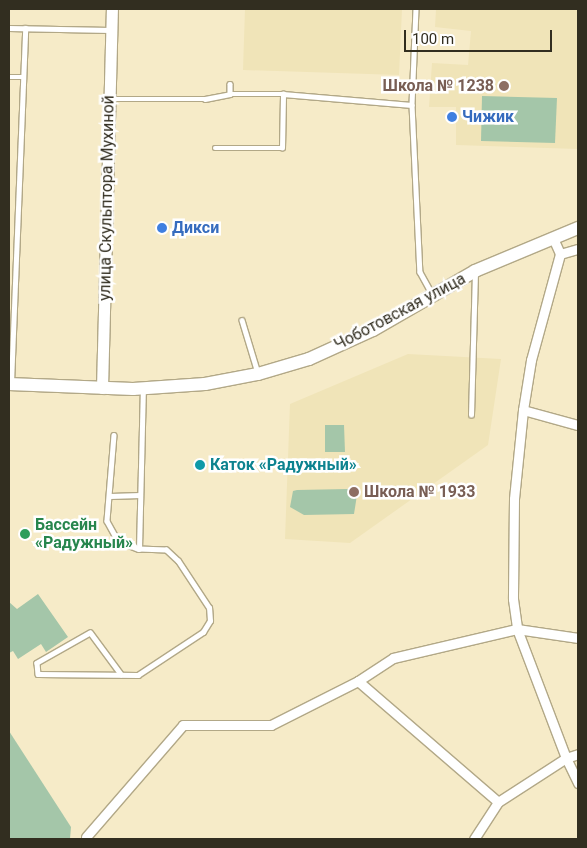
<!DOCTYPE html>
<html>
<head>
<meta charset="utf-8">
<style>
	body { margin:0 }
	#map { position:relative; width:587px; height:848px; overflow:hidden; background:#f6ebc8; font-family:Roboto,sans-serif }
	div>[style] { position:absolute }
	.built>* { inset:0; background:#f0e4b8 }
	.green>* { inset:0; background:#a4c6a9 }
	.roads { filter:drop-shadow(1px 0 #b2a887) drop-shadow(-1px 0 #b2a887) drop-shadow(0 1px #b2a887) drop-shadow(0 -1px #b2a887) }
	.service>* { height:4.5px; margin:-2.25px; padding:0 2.25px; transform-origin:2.25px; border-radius:2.25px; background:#fff }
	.minor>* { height:9px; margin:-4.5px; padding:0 4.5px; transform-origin:4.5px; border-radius:4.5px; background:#fff }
	.tertiary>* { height:11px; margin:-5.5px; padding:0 5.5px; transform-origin:5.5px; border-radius:5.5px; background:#fff }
	.secondary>* { height:12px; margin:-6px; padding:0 6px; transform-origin:6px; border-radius:6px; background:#fff }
	.dots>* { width:14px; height:14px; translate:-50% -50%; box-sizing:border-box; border:2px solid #fff; border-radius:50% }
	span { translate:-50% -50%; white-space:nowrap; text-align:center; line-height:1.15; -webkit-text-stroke:5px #fff; paint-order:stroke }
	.education-label { font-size:16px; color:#785e54; font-weight:700 }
	.right { translate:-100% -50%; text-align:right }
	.left { translate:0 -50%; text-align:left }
	.shop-label { font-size:16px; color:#366cbe; font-weight:700 }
	.street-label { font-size:16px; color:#322e20 }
	.culture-label { font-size:16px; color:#0d838f; font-weight:700 }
	.leisure-label { font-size:16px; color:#27864d; font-weight:700 }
	.frame { position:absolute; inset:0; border:10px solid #322e20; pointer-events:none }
	.scale { position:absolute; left:404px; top:30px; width:148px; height:22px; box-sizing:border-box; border:2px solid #322e20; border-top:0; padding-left:6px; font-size:15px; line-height:18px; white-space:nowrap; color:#322e20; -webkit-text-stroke:4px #fff; paint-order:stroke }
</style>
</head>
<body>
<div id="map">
	<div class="built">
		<i style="clip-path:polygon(245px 9px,402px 9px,399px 75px,243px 70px)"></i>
		<i style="clip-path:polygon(436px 9px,578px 9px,578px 149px,456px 145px,456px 107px,429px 107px,432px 63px,468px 65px,471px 31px,435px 27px)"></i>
		<i style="clip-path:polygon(408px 354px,501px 359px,488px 445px,350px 543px,285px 539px,290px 404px)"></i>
	</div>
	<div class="green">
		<i style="clip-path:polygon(482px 96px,557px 98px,555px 143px,481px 141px)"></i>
		<i style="clip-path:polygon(325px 425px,344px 425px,345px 452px,325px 452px)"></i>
		<i style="clip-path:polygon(348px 489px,357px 495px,354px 514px,304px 515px,290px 507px,293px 491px,297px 490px)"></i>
		<i style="clip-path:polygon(38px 594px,68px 637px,46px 652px,41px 644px,18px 659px,13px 651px,9px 653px,9px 602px,17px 609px)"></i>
		<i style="clip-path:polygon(9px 731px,71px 827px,70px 839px,9px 839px)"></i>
	</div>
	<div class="roads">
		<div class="service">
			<i style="left:416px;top:9px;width:96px;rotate:92.4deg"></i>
			<i style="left:412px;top:105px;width:167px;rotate:87.3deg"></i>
			<i style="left:420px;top:272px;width:25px;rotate:61deg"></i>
			<i style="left:9px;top:28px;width:101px;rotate:1.1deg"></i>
			<i style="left:9px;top:77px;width:14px"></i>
			<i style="left:230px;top:84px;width:10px;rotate:90deg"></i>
			<i style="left:112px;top:99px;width:93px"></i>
			<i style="left:205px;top:99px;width:25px;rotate:-11deg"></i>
			<i style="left:230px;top:94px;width:53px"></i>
			<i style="left:283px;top:94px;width:129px;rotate:4.9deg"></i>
			<i style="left:215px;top:148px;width:67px"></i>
			<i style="left:282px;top:148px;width:54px;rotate:-88.9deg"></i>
			<i style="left:242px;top:320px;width:55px;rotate:73.2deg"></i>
			<i style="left:11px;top:383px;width:355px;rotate:-87.7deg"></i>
			<i style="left:471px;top:415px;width:142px;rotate:-88.4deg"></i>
			<i style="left:114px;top:435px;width:86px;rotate:94.7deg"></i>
			<i style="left:107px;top:521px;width:23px;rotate:61deg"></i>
			<i style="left:118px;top:541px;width:22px;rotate:21deg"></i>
			<i style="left:110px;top:496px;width:30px;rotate:-2deg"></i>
			<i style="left:121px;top:675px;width:52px;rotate:-126.4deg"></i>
			<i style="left:90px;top:633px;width:61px;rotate:150.5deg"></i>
			<i style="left:37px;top:663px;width:11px;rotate:85deg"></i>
			<i style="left:38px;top:674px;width:100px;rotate:0.6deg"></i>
			<i style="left:138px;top:675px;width:78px;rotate:-33.5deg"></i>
			<i style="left:203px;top:632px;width:13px;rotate:-58deg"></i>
			<i style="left:210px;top:621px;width:13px;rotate:-94deg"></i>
			<i style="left:209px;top:608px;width:56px;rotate:-123.4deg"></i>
			<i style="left:178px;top:561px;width:16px;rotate:-137deg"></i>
			<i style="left:166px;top:550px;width:27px;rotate:-178deg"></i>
			<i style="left:139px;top:549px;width:159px;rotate:-88.6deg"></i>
		</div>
		<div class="minor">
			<i style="left:553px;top:238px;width:17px;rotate:66deg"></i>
			<i style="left:560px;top:254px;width:110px;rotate:105.3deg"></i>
			<i style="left:531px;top:360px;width:51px;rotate:99.1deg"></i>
			<i style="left:523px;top:410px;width:89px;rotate:95.8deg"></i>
			<i style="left:514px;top:499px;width:100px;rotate:90.6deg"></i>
			<i style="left:513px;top:599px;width:30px;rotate:82deg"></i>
			<i style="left:517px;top:629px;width:138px;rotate:69.2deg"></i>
			<i style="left:566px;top:758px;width:28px;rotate:64deg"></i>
			<i style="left:560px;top:254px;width:19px;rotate:-16deg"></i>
			<i style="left:523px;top:410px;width:57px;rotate:15.3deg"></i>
			<i style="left:358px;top:681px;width:185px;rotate:40.8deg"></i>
			<i style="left:86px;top:837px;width:148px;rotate:-49.1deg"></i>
			<i style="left:183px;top:725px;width:88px"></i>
			<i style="left:271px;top:725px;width:97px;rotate:-26.8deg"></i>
			<i style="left:358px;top:681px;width:42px;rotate:-33.3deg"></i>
			<i style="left:393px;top:658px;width:127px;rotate:-13.2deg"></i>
			<i style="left:517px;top:629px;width:62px;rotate:8.4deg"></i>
			<i style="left:474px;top:839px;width:44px;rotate:-57deg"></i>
			<i style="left:498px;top:802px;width:81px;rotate:-32.9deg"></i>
			<i style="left:566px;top:758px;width:13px;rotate:-18deg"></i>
		</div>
		<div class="tertiary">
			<i style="left:102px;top:388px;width:379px;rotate:-88.5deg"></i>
		</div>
		<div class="secondary">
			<i style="left:9px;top:384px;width:124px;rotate:2.3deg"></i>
			<i style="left:133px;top:389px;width:72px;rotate:-4deg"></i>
			<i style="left:205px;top:384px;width:54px;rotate:-10.7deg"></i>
			<i style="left:258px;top:374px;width:53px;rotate:-16.4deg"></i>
			<i style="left:309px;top:359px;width:70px;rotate:-24.4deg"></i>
			<i style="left:373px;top:330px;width:118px;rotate:-30deg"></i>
			<i style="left:475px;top:271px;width:112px;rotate:-22.7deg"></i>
		</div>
	</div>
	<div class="dots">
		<i style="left:504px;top:86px;background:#8d6e63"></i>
		<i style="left:452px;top:117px;background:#3f7fe0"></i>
		<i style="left:162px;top:228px;background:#3f7fe0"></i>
		<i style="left:200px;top:465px;background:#0f9aa8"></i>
		<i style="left:354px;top:492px;background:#8d6e63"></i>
		<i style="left:25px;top:534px;background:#2e9e5b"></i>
	</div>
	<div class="education-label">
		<span class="right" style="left:494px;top:86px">Школа № 1238</span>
		<span class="left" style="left:364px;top:492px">Школа № 1933</span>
	</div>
	<div class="shop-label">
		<span class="left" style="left:462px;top:117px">Чижик</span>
		<span class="left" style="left:172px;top:228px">Дикси</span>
	</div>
	<div class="street-label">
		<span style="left:107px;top:198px;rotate:-89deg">улица Скульптора Мухиной</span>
		<span style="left:400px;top:312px;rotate:-28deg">Чоботовская улица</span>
	</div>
	<div class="culture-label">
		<span class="left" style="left:210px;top:465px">Каток «Радужный»</span>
	</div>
	<div class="leisure-label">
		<span class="left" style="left:35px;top:534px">Бассейн<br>«Радужный»</span>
	</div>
	<div class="frame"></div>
	<div class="scale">100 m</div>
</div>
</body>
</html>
